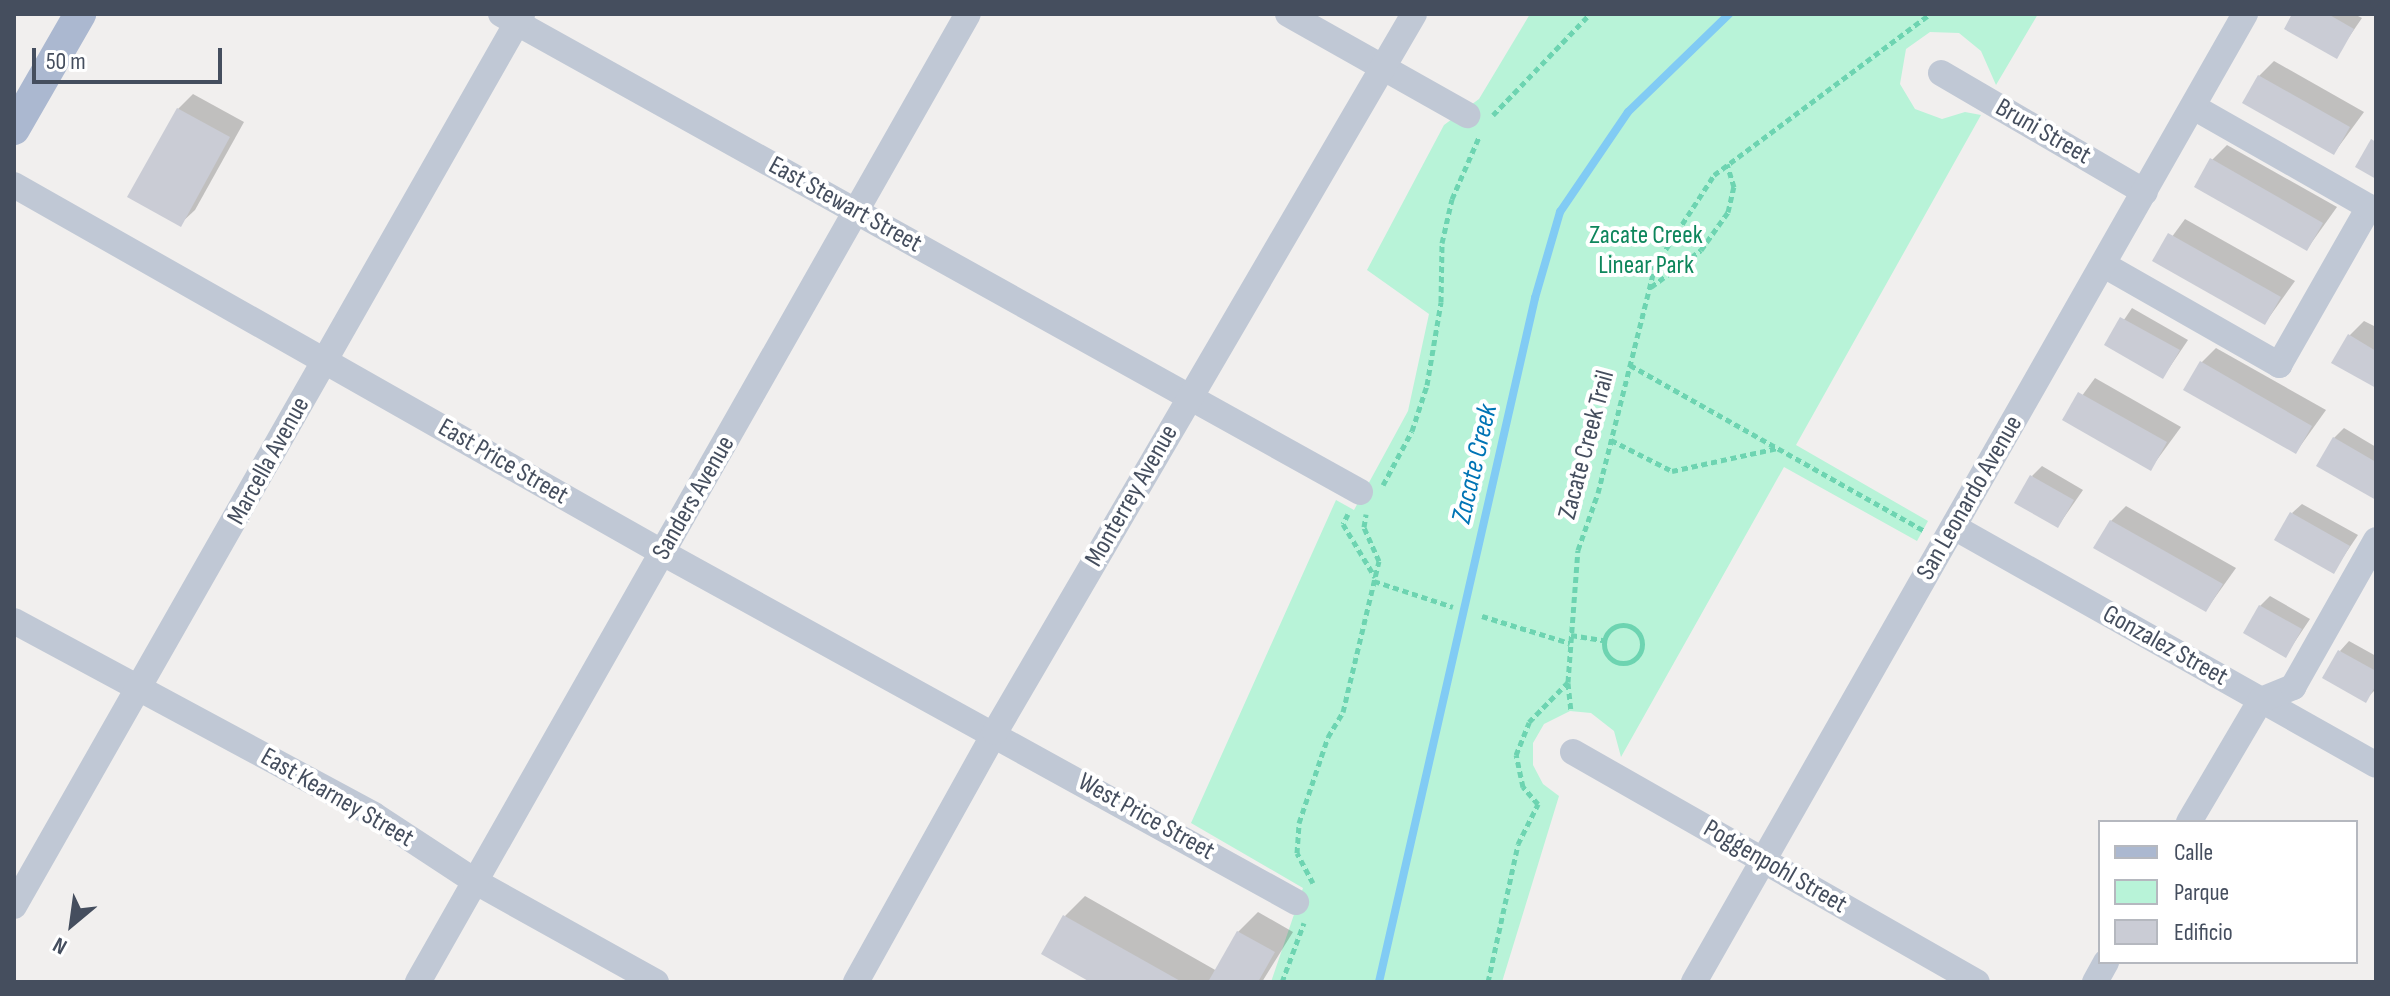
<!DOCTYPE html>
<html>
<head>
<meta charset="utf-8">
<style>
	body { margin:0 }
	#map { position:relative; width:2390px; height:996px; overflow:hidden; background:#f1efee; font-family:"Sofia Sans Condensed",sans-serif }
	div>[style] { position:absolute }
	.green>* { inset:0; background:#b8f3d8 }
	.shadow>* { inset:0; background:#0003 }
	.stream>* { height:8px; margin:-4px; padding:0 4px; transform-origin:4px; border-radius:4px; background:#81cbf4 }
	.building>* { inset:0; background:#caccd5 }
	.path>* { height:5px; margin-top:-2.5px; transform-origin:0; background:repeating-linear-gradient(90deg,#6dd4b1 0 6px,transparent 0 10px) }
	.path>.ring { margin:-2.5px; padding:0; box-sizing:content-box; background:none; border:5px solid #6dd4b1; border-radius:50% }
	.minor>* { height:26px; margin:-13px; padding:0 13px; transform-origin:13px; border-radius:13px; background:#c0c8d5 }
	.major>* { height:32px; margin:-16px; padding:0 16px; transform-origin:16px; border-radius:16px; background:#abb8d0 }
	span { translate:-50% -50%; white-space:nowrap; text-align:center; line-height:1.15; -webkit-text-stroke:8px #fff; paint-order:stroke }
	.street-label { font-size:26px; color:#454e5e }
	.park-label { font-size:26px; color:#0e865c }
	.water-label { font-size:28px; color:#0074b5; font-style:italic }
	.frame { position:absolute; inset:0; border:16px solid #454e5e; pointer-events:none }
	.legend { position:absolute; left:2098px; top:820px; width:260px; height:144px; box-sizing:border-box; background:#fff; border:2px solid #b5b8bf; margin:0; padding:10px 14px; list-style:none; font-size:24px; color:#454e5e }
	.legend li { display:flex; align-items:center; gap:16px; height:40px }
	.legend b { width:40px; border:2px solid #b5b8bf }
	.north { position:absolute; left:32px; top:884px; width:80px; height:80px; -webkit-text-stroke:6px #fff; paint-order:stroke; rotate:209deg; font-size:22px; font-weight:700; line-height:32px; text-align:center; color:#454e5e }
	.north::after { content:''; display:block; margin:auto; width:28px; height:36px; background:#454e5e; clip-path:polygon(50% 0,100% 100%,50% 72%,0 100%) }
	.scale { position:absolute; left:32px; top:48px; width:190px; height:36px; box-sizing:border-box; border:4px solid #454e5e; border-top:0; padding-left:10px; font-size:24px; line-height:28px; white-space:nowrap; color:#454e5e; -webkit-text-stroke:6px #fff; paint-order:stroke }
</style>
</head>
<body>
<div id="map">
	<div class="green">
		<i style="clip-path:polygon(1530px 14px,2038px 14px,1996px 85px,1981px 51px,1959px 33px,1930px 32px,1906px 49px,1900px 84px,1915px 109px,1942px 119px,1965px 112px,1981px 115px,1796px 445px,1928px 521px,1917px 541px,1784px 467px,1621px 757px,1614px 731px,1591px 713px,1570px 711px,1544px 724px,1533px 743px,1533px 765px,1543px 784px,1559px 796px,1502px 982px,1271px 982px,1303px 888px,1191px 823px,1336px 500px,1354px 510px,1408px 411px,1429px 314px,1367px 270px,1444px 125px,1479px 99px)"></i>
	</div>
	<div class="shadow">
		<i style="clip-path:polygon(2295px 14px,2354px 14px,2362px 18px,2336px 56px)"></i>
		<i style="clip-path:polygon(2274px 61px,2364px 112px,2334px 153px,2259px 76px)"></i>
		<i style="clip-path:polygon(193px 94px,244px 122px,195px 210px,180px 224px,178px 109px)"></i>
		<i style="clip-path:polygon(2227px 145px,2337px 207px,2307px 249px,2212px 160px)"></i>
		<i style="clip-path:polygon(2185px 219px,2295px 281px,2265px 323px,2155px 260px)"></i>
		<i style="clip-path:polygon(2132px 308px,2188px 340px,2163px 377px,2107px 345px)"></i>
		<i style="clip-path:polygon(2364px 321px,2376px 327px,2376px 386px,2349px 336px)"></i>
		<i style="clip-path:polygon(2216px 348px,2326px 410px,2296px 452px,2201px 363px)"></i>
		<i style="clip-path:polygon(2095px 378px,2181px 427px,2151px 468px,2065px 419px)"></i>
		<i style="clip-path:polygon(2344px 428px,2376px 447px,2376px 497px,2334px 438px)"></i>
		<i style="clip-path:polygon(2042px 466px,2083px 490px,2058px 526px,2032px 476px)"></i>
		<i style="clip-path:polygon(2302px 504px,2358px 535px,2333px 572px,2292px 513px)"></i>
		<i style="clip-path:polygon(2126px 506px,2236px 568px,2206px 610px,2111px 521px)"></i>
		<i style="clip-path:polygon(2270px 596px,2310px 619px,2286px 655px,2260px 606px)"></i>
		<i style="clip-path:polygon(2349px 641px,2376px 656px,2376px 689px,2365px 700px,2340px 651px)"></i>
		<i style="clip-path:polygon(1085px 896px,1217px 971px,1238px 932px,1258px 912px,1293px 932px,1262px 982px,1094px 982px,1065px 916px)"></i>
	</div>
	<div class="stream">
		<i style="left:1379px;top:982px;width:702px;rotate:-77.15deg"></i>
		<i style="left:1535px;top:298px;width:90px;rotate:-73.8deg"></i>
		<i style="left:1560px;top:212px;width:121px;rotate:-55.8deg"></i>
		<i style="left:1628px;top:112px;width:141px;rotate:-44.1deg"></i>
	</div>
	<div class="building">
		<i style="clip-path:polygon(2292px 14px,2328px 14px,2354px 29px,2337px 59px,2284px 29px)"></i>
		<i style="clip-path:polygon(2258px 75px,2350px 127px,2334px 155px,2242px 103px)"></i>
		<i style="clip-path:polygon(177px 108px,230px 137px,181px 227px,127px 197px)"></i>
		<i style="clip-path:polygon(2371px 139px,2376px 142px,2376px 179px,2355px 167px)"></i>
		<i style="clip-path:polygon(2210px 158px,2323px 223px,2307px 251px,2194px 187px)"></i>
		<i style="clip-path:polygon(2168px 233px,2281px 297px,2265px 325px,2152px 261px)"></i>
		<i style="clip-path:polygon(2120px 317px,2180px 350px,2163px 379px,2104px 345px)"></i>
		<i style="clip-path:polygon(2348px 334px,2376px 351px,2376px 388px,2331px 363px)"></i>
		<i style="clip-path:polygon(2200px 361px,2312px 426px,2296px 454px,2183px 390px)"></i>
		<i style="clip-path:polygon(2078px 392px,2167px 442px,2151px 471px,2062px 420px)"></i>
		<i style="clip-path:polygon(2333px 437px,2376px 462px,2376px 500px,2316px 466px)"></i>
		<i style="clip-path:polygon(2030px 475px,2074px 500px,2058px 528px,2014px 503px)"></i>
		<i style="clip-path:polygon(2290px 512px,2350px 546px,2334px 574px,2274px 540px)"></i>
		<i style="clip-path:polygon(2110px 520px,2223px 584px,2206px 612px,2093px 548px)"></i>
		<i style="clip-path:polygon(2259px 605px,2302px 629px,2286px 658px,2243px 633px)"></i>
		<i style="clip-path:polygon(2338px 650px,2376px 671px,2376px 685px,2366px 703px,2322px 678px)"></i>
		<i style="clip-path:polygon(1063px 915px,1182px 982px,1090px 982px,1041px 954px)"></i>
		<i style="clip-path:polygon(1237px 931px,1275px 952px,1258px 982px,1208px 982px)"></i>
	</div>
	<div class="path">
		<i style="left:1493px;top:115px;width:140px;rotate:-46.2deg"></i>
		<i style="left:1651px;top:287px;width:62px;rotate:-36.5deg"></i>
		<i style="left:1701px;top:250px;width:47px;rotate:-54.6deg"></i>
		<i style="left:1728px;top:212px;width:26px;rotate:-77deg"></i>
		<i style="left:1734px;top:187px;width:24px;rotate:-107deg"></i>
		<i style="left:1630px;top:365px;width:338px;rotate:29.4deg"></i>
		<i style="left:1611px;top:440px;width:68px;rotate:26.9deg"></i>
		<i style="left:1672px;top:471px;width:108px;rotate:-12.2deg"></i>
		<i style="left:1383px;top:485px;width:61px;rotate:-61.8deg"></i>
		<i style="left:1412px;top:431px;width:48px;rotate:-71.9deg"></i>
		<i style="left:1427px;top:385px;width:84px;rotate:-80.4deg"></i>
		<i style="left:1441px;top:302px;width:59px;rotate:-89deg"></i>
		<i style="left:1442px;top:243px;width:45px;rotate:-77.2deg"></i>
		<i style="left:1452px;top:199px;width:68px;rotate:-66.5deg"></i>
		<i style="left:1348px;top:514px;width:11px;rotate:117deg"></i>
		<i style="left:1343px;top:524px;width:62px;rotate:58.9deg"></i>
		<i style="left:1374px;top:581px;width:83px;rotate:18.2deg"></i>
		<i style="left:1482px;top:616px;width:92px;rotate:17.1deg"></i>
		<i class="ring" style="left:1604px;top:625px;width:33px;height:33px"></i>
		<i style="left:1571px;top:635px;width:33px;rotate:9deg"></i>
		<i style="left:1568px;top:683px;width:27px;rotate:84deg"></i>
		<i style="left:1313px;top:883px;width:34px;rotate:-118deg"></i>
		<i style="left:1297px;top:853px;width:30px;rotate:-86deg"></i>
		<i style="left:1299px;top:823px;width:91px;rotate:-71.4deg"></i>
		<i style="left:1328px;top:737px;width:29px;rotate:-59deg"></i>
		<i style="left:1343px;top:712px;width:155px;rotate:-76.6deg"></i>
		<i style="left:1379px;top:561px;width:37px;rotate:-114deg"></i>
		<i style="left:1364px;top:527px;width:13px;rotate:-81deg"></i>
		<i style="left:1282px;top:982px;width:63px;rotate:-69.6deg"></i>
		<i style="left:1488px;top:982px;width:141px;rotate:-77.7deg"></i>
		<i style="left:1518px;top:844px;width:45px;rotate:-63.4deg"></i>
		<i style="left:1538px;top:804px;width:23px;rotate:-131deg"></i>
		<i style="left:1523px;top:787px;width:33px;rotate:-102deg"></i>
		<i style="left:1516px;top:755px;width:35px;rotate:-68deg"></i>
		<i style="left:1529px;top:722px;width:56px;rotate:-45.7deg"></i>
		<i style="left:1568px;top:682px;width:132px;rotate:-85.7deg"></i>
		<i style="left:1578px;top:550px;width:60px;rotate:-70.7deg"></i>
		<i style="left:1598px;top:493px;width:234px;rotate:-75.9deg"></i>
		<i style="left:1655px;top:266px;width:108px;rotate:-57deg"></i>
		<i style="left:1714px;top:175px;width:269px;rotate:-36.7deg"></i>
	</div>
	<div class="minor">
		<i style="left:501px;top:14px;width:983px;rotate:29.09deg"></i>
		<i style="left:1288px;top:14px;width:206px;rotate:29.4deg"></i>
		<i style="left:1941px;top:73px;width:236px;rotate:30.3deg"></i>
		<i style="left:14px;top:185px;width:746px;rotate:29.55deg"></i>
		<i style="left:663px;top:553px;width:723px;rotate:28.87deg"></i>
		<i style="left:2104px;top:265px;width:202px;rotate:29.7deg"></i>
		<i style="left:2279px;top:365px;width:182px;rotate:-60.3deg"></i>
		<i style="left:2369px;top:207px;width:202px;rotate:-150.3deg"></i>
		<i style="left:1954px;top:527px;width:484px;rotate:29.4deg"></i>
		<i style="left:14px;top:621px;width:409px;rotate:28.3deg"></i>
		<i style="left:374px;top:815px;width:122px;rotate:33.3deg"></i>
		<i style="left:476px;top:882px;width:206px;rotate:29.1deg"></i>
		<i style="left:1573px;top:752px;width:465px;rotate:29.7deg"></i>
		<i style="left:2189px;top:822px;width:142px;rotate:-59.5deg"></i>
		<i style="left:2261px;top:700px;width:35px;rotate:-22deg"></i>
		<i style="left:2293px;top:687px;width:169px;rotate:-60.5deg"></i>
		<i style="left:14px;top:906px;width:1027px;rotate:-60.34deg"></i>
		<i style="left:418px;top:982px;width:1113px;rotate:-60.4deg"></i>
		<i style="left:856px;top:982px;width:286px;rotate:-60.9deg"></i>
		<i style="left:995px;top:732px;width:831px;rotate:-59.73deg"></i>
		<i style="left:1694px;top:982px;width:1114px;rotate:-60.35deg"></i>
		<i style="left:2095px;top:982px;width:23px;rotate:-61deg"></i>
	</div>
	<div class="major">
		<i style="left:14px;top:129px;width:133px;rotate:-60.1deg"></i>
	</div>
	<div class="street-label">
		<span style="left:2043px;top:132px;rotate:30deg">Bruni Street</span>
		<span style="left:845px;top:205px;rotate:29deg">East Stewart Street</span>
		<span style="left:1587px;top:445px;rotate:-75deg">Zacate Creek Trail</span>
		<span style="left:269px;top:461px;rotate:-61deg">Marcella Avenue</span>
		<span style="left:503px;top:462px;rotate:30deg">East Price Street</span>
		<span style="left:1132px;top:496px;rotate:-60deg">Monterrey Avenue</span>
		<span style="left:694px;top:498px;rotate:-60deg">Sanders Avenue</span>
		<span style="left:1970px;top:498px;rotate:-60deg">San Leonardo Avenue</span>
		<span style="left:2165px;top:646px;rotate:29deg">Gonzalez Street</span>
		<span style="left:337px;top:798px;rotate:30deg">East Kearney Street</span>
		<span style="left:1146px;top:817px;rotate:29deg">West Price Street</span>
		<span style="left:1775px;top:867px;rotate:30deg">Poggenpohl Street</span>
	</div>
	<div class="park-label">
		<span style="left:1646px;top:251px">Zacate Creek<br>Linear Park</span>
	</div>
	<div class="water-label">
		<span style="left:1475px;top:464px;rotate:-77deg">Zacate Creek</span>
	</div>
	<div class="frame"></div>
	<ul class="legend">
	<li><b style="height:10px;background:#abb8d0"></b>Calle</li>
	<li><b style="height:22px;background:#b8f3d8"></b>Parque</li>
	<li><b style="height:22px;background:#caccd5"></b>Edificio</li>
	</ul>
	<div class="north">N</div>
	<div class="scale">50 m</div>
</div>
</body>
</html>
